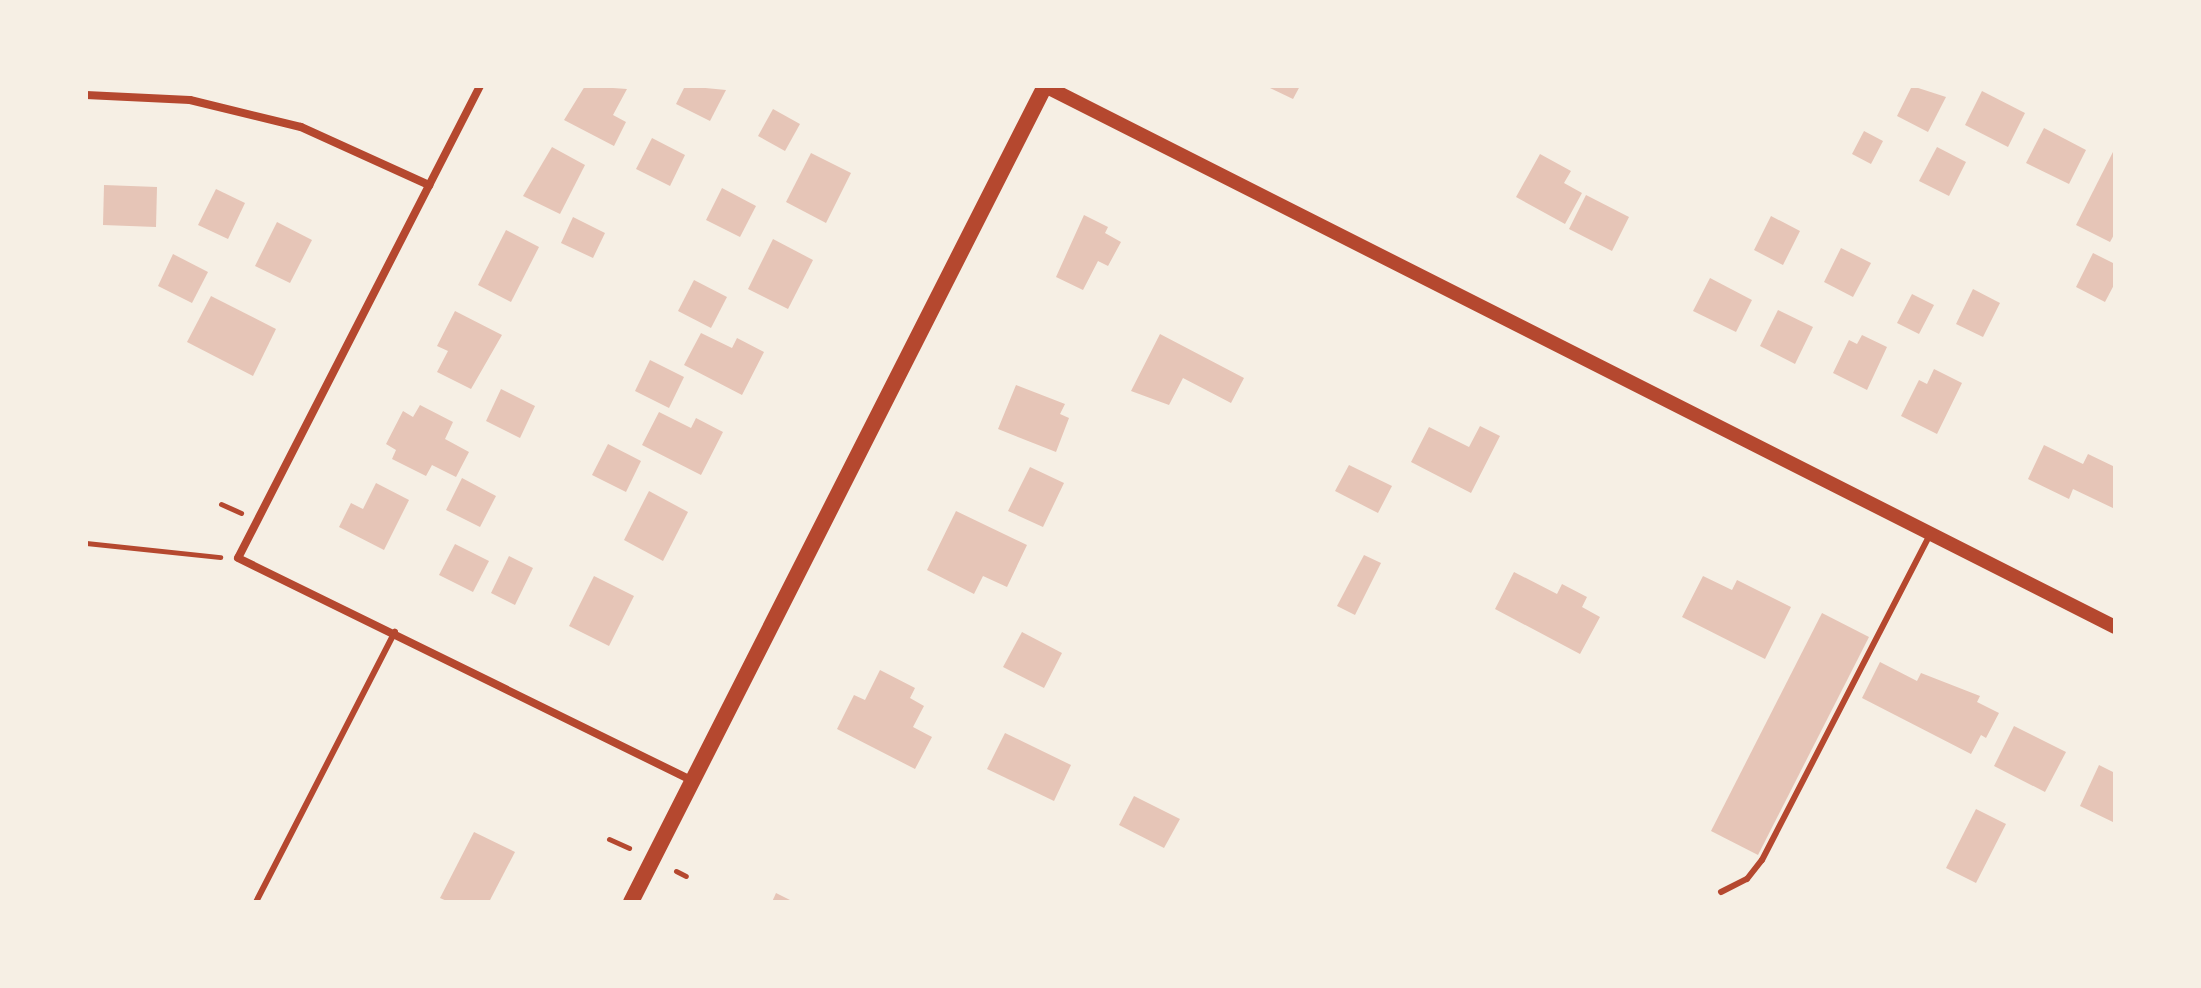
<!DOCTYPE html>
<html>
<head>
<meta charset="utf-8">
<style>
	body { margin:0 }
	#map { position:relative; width:2201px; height:988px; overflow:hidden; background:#f6efe4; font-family:"Libre Baskerville",serif }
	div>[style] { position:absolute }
	.building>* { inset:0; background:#e6c5b7 }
	.path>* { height:5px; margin:-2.5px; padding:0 2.5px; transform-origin:2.5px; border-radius:2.5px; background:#b5482f }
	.service>* { height:6px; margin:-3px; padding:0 3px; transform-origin:3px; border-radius:3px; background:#b5482f }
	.minor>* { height:8px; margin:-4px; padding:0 4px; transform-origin:4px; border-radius:4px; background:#b5482f }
	.tertiary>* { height:14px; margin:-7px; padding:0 7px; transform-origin:7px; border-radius:7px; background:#b5482f }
	.secondary>* { height:16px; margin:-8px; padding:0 8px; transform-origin:8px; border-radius:8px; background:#b5482f }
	span { translate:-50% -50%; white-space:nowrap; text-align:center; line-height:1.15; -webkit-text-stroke:8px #f6efe4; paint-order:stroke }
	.frame { position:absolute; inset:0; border:88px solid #f6efe4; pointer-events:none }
</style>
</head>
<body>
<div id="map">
	<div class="building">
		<i style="clip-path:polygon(585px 86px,627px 89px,613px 115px,626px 122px,614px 146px,564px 120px)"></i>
		<i style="clip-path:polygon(685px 86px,726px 90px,710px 121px,676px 104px)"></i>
		<i style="clip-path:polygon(1266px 86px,1300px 86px,1293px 99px)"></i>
		<i style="clip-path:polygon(1912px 86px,1946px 97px,1928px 132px,1897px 116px)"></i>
		<i style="clip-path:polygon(1982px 91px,2025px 113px,2008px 147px,1965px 125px)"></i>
		<i style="clip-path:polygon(773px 109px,800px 124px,785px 151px,758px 136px)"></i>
		<i style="clip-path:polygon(2044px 128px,2086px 150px,2069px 184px,2026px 163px)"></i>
		<i style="clip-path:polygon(1864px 131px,1883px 141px,1871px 164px,1852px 154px)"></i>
		<i style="clip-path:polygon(652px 138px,685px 155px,670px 186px,636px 169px)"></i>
		<i style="clip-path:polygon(552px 147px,585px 165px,560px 214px,523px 196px)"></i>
		<i style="clip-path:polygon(1937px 147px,1966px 162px,1949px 196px,1919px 181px)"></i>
		<i style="clip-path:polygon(2115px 148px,2115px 233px,2110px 242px,2076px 225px)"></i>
		<i style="clip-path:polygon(811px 153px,851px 173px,826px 223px,786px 202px)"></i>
		<i style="clip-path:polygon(1540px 154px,1571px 171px,1564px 183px,1582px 193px,1565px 224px,1516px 197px)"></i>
		<i style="clip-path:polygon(104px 185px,157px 187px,156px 227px,103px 225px)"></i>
		<i style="clip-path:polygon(722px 188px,756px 206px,740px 237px,706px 220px)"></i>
		<i style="clip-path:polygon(216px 189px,245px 203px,228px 239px,198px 225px)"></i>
		<i style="clip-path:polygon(1586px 195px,1629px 217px,1612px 251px,1569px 229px)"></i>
		<i style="clip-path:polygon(1084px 215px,1108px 227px,1105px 233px,1121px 242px,1108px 266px,1098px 261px,1083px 290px,1056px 277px)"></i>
		<i style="clip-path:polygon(1771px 216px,1800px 231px,1783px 265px,1754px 250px)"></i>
		<i style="clip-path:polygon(573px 217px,605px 233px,593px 258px,561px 243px)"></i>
		<i style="clip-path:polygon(277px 222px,312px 240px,290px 283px,255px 266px)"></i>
		<i style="clip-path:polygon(506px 230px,539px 247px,511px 302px,478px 285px)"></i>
		<i style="clip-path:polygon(773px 239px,813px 260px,788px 309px,748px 289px)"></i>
		<i style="clip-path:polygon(1841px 248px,1871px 263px,1853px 297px,1824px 282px)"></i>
		<i style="clip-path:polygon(2093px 253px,2115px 264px,2115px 283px,2105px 302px,2076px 287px)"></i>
		<i style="clip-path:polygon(173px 254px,208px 272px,192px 303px,158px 286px)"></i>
		<i style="clip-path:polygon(1710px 278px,1752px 300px,1736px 332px,1693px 311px)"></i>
		<i style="clip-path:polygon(694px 280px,727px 297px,711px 328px,678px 311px)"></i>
		<i style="clip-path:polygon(1973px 289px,2000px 303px,1983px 337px,1956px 324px)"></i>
		<i style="clip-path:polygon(1912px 294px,1934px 305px,1919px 334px,1897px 323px)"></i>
		<i style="clip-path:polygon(211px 296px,276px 329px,253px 376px,187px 342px)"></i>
		<i style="clip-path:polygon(1778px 310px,1813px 327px,1795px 364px,1760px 346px)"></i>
		<i style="clip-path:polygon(455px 311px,502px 335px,471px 389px,437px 372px,448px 351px,437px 346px)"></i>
		<i style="clip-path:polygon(701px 333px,732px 348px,737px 338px,764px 352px,742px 395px,684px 365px)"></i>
		<i style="clip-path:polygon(1160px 334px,1244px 378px,1231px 403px,1183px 378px,1169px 405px,1131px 391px)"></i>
		<i style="clip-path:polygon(1862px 335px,1887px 347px,1867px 390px,1833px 373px,1849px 340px,1857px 344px)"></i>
		<i style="clip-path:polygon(650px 360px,684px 377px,669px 408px,635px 391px)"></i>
		<i style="clip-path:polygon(1934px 369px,1962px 383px,1937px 434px,1901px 416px,1919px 380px,1927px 384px)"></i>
		<i style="clip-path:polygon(1016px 385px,1065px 404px,1060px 414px,1069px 418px,1056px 452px,998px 429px)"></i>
		<i style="clip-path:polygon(501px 389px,535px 406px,520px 438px,486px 421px)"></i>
		<i style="clip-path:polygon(420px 405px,453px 422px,445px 439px,469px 452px,456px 477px,432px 465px,426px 476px,392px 459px,396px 450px,386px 444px,403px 411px,413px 417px)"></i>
		<i style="clip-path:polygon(659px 412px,691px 428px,696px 418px,723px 432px,701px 475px,642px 445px)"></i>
		<i style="clip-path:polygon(1480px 426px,1500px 436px,1471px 493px,1411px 462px,1429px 427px,1469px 447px)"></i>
		<i style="clip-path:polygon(608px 444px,641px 461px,626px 492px,592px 475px)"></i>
		<i style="clip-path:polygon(2044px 445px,2083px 464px,2088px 454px,2115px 467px,2115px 509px,2073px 489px,2069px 499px,2028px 479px)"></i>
		<i style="clip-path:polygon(1349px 465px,1392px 486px,1378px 513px,1335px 491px)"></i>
		<i style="clip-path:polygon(1030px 467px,1064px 483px,1043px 527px,1008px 511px)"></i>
		<i style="clip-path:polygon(462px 478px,496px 496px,480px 527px,446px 510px)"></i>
		<i style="clip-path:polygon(376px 483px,409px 500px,384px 550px,339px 527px,351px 503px,363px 509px)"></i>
		<i style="clip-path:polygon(649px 491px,688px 512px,663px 561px,624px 540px)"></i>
		<i style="clip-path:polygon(956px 511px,1027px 545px,1007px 587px,983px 576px,974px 594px,927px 570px)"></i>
		<i style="clip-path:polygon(455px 544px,489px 561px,473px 592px,439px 575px)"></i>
		<i style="clip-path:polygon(1364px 555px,1381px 563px,1355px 615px,1337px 606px)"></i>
		<i style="clip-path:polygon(509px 556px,533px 568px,515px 605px,491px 593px)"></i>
		<i style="clip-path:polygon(1514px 572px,1557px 594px,1562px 584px,1587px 597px,1582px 607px,1600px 617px,1580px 654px,1495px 609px)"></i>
		<i style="clip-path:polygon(594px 576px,634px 596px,609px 646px,569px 626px)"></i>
		<i style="clip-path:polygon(1703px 576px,1732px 590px,1737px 580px,1791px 607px,1765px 659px,1682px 617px)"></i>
		<i style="clip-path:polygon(1822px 613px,1869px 637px,1758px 855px,1711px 831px)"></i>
		<i style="clip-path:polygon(1022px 632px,1062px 653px,1044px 688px,1003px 667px)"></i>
		<i style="clip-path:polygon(1880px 662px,1917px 681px,1921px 673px,1980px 696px,1977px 702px,1999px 713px,1986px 738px,1981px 735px,1971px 754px,1862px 698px)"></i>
		<i style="clip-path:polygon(880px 670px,915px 688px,910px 698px,924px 706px,913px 727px,932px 737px,915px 769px,837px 729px,854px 695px,865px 700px)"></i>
		<i style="clip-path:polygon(2014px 726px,2066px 752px,2045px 792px,1994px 766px)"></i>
		<i style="clip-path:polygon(1005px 733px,1071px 765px,1054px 801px,987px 769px)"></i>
		<i style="clip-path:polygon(2099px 765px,2115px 773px,2115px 823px,2080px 806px)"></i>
		<i style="clip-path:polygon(1134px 796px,1180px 819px,1164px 848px,1119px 825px)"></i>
		<i style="clip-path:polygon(1976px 809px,2006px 824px,1976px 883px,1946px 868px)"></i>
		<i style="clip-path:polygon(474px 832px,515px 852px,489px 902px,449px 902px,440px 898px)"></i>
		<i style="clip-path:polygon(776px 893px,794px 902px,772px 902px)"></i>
	</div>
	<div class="path">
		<i style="left:221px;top:504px;width:22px;rotate:24deg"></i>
		<i style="left:86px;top:543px;width:135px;rotate:6deg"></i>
		<i style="left:609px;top:839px;width:22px;rotate:24deg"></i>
		<i style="left:676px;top:871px;width:11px;rotate:27deg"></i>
	</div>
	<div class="service">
		<i style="left:1721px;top:892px;width:29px;rotate:-27deg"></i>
		<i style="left:1747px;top:879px;width:24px;rotate:-52deg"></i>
		<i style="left:1762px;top:860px;width:367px;rotate:-62.7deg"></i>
		<i style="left:256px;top:902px;width:304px;rotate:-62.8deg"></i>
	</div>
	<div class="minor">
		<i style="left:480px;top:86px;width:530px;rotate:117.14deg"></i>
		<i style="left:238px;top:558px;width:507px;rotate:26.11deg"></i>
		<i style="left:86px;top:95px;width:104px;rotate:2.8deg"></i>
		<i style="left:190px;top:100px;width:114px;rotate:13.7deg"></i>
		<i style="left:301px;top:127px;width:141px;rotate:24.4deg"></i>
	</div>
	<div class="tertiary">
		<i style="left:1045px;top:86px;width:1199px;rotate:26.82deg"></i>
	</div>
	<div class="secondary">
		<i style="left:631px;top:902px;width:915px;rotate:-63.1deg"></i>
	</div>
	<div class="frame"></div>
</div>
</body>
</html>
